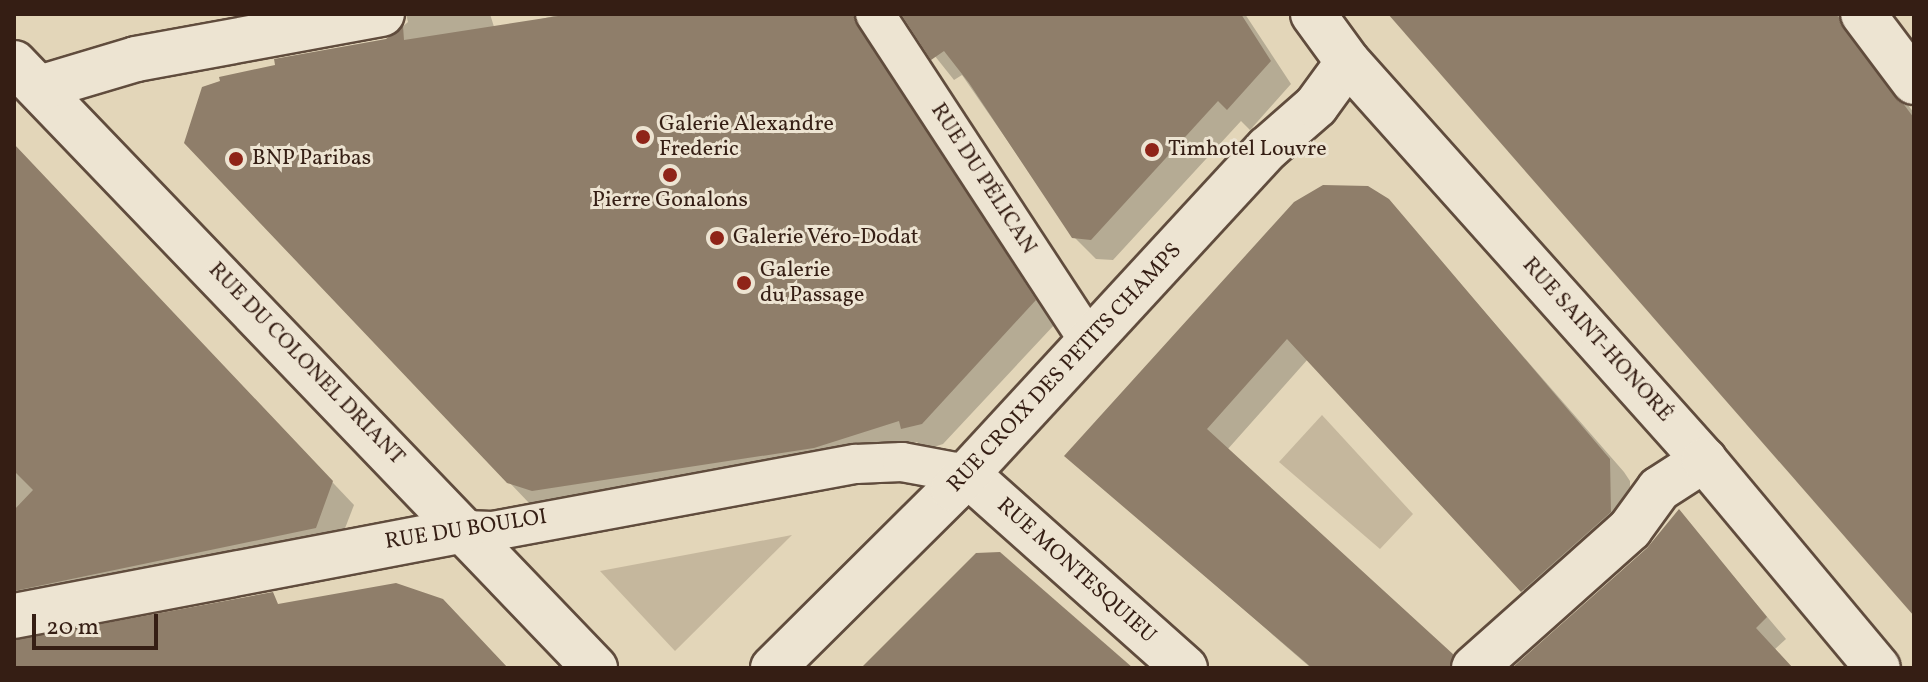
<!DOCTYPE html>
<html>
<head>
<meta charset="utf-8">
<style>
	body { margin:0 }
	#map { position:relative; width:1928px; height:682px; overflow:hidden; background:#e3d6b9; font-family:Vollkorn,serif }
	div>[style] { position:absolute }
	.green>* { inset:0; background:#c5b79d }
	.shadow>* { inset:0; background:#0003 }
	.building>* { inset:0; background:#8f7e6a }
	.roads { filter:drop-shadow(2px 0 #604c3d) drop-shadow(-2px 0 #604c3d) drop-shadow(0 2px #604c3d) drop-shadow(0 -2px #604c3d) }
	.pedestrian>* { height:38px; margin:-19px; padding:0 19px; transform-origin:19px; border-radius:19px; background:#ede4d2 }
	.minor>* { height:44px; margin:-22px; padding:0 22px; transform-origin:22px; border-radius:22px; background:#ede4d2 }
	.tertiary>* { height:44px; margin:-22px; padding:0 22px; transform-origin:22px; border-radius:22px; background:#ede4d2 }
	.dots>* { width:22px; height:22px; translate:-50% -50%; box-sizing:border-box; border:4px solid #ede4d2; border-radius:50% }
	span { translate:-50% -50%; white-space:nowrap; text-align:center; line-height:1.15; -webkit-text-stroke:6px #ede4d2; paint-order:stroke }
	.poi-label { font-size:22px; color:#351e14 }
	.left { translate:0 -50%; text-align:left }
	.street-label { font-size:22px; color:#351e14 }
	.frame { position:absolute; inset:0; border:16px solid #351e14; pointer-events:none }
	.scale { position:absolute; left:32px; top:614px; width:126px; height:36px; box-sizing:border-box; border:4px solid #351e14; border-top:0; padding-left:10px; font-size:24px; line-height:28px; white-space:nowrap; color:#351e14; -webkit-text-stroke:6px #ede4d2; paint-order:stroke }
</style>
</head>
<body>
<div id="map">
	<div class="green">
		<i style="clip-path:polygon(1322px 415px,1413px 514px,1380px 549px,1279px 462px)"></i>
		<i style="clip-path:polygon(792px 535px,675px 651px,600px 571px)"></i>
	</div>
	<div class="shadow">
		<i style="clip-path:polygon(406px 14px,490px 14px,495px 30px,562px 14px,1245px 14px,1291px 84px,1250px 130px,1241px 121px,1113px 260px,1096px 259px,1074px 237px,962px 75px,954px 80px,903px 16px,884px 17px,1056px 323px,943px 444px,925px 450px,917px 442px,836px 468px,554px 512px,530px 504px,508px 481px,387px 40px,408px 22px)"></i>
		<i style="clip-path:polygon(1391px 14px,1840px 14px,1914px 113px,1914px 613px)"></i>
		<i style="clip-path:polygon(14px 147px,354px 505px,337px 549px,14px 628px)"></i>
		<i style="clip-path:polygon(1388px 201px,1624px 472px,1630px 481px,1630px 533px,1543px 611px,1308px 359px,1227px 450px,1464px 668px,1311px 668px,1067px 456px)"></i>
		<i style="clip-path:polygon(1679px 512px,1786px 639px,1775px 649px,1792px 668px,1515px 668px,1648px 549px)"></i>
	</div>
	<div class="building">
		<i style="clip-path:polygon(571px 14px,853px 14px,1036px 300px,922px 424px,901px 429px,899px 421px,814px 448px,532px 491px,507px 483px,184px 143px,202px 87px,220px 81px,219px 77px,275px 65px,274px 59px,386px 39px,403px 26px,404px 40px)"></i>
		<i style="clip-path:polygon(901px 14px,1241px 14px,1271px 61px,1227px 110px,1218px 101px,1091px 240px,1072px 238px,969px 83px,944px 51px,931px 60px)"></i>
		<i style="clip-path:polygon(1388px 14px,1836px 14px,1914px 118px,1914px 616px)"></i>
		<i style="clip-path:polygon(14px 144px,333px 481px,316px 528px,14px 591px,14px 510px,33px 490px,14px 471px)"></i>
		<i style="clip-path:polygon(1323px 185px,1368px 186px,1389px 199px,1610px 459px,1611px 512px,1521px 592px,1287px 339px,1207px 429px,1454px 655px,1450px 668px,1312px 668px,1064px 456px,1294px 202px)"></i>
		<i style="clip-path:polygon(1679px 509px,1767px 617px,1756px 628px,1793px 668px,1512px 668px,1647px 548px)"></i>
		<i style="clip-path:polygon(1000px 552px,1133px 668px,861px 668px,976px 553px)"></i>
		<i style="clip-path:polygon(396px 583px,443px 599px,508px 668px,14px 668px,14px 640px,273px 592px,278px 604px)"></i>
	</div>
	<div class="roads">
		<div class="pedestrian">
			<i style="left:875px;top:14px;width:393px;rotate:56.8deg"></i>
			<i style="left:464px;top:530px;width:29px;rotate:2deg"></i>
			<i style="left:493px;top:531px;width:369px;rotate:-10.5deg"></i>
			<i style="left:856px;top:464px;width:46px;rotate:-2.5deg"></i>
			<i style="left:902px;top:462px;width:66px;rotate:10.5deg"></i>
		</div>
		<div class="minor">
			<i style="left:1863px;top:14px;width:85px;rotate:53.1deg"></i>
			<i style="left:14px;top:63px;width:839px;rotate:46.16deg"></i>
			<i style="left:39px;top:88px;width:101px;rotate:-16.6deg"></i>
			<i style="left:136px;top:59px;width:250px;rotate:-10.4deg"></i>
			<i style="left:967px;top:474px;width:292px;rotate:41.7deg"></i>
			<i style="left:14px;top:616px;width:458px;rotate:-10.8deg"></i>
			<i style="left:773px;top:668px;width:254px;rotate:-44.8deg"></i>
			<i style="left:953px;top:489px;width:464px;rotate:-47.3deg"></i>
			<i style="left:1268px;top:148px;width:64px;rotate:-41.2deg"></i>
			<i style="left:1316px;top:106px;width:54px;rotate:-54deg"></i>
			<i style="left:1474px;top:668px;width:209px;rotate:-41.7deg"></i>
			<i style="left:1630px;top:529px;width:49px;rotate:-54.1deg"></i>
			<i style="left:1659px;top:489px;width:54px;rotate:-32.8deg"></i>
		</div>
		<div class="tertiary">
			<i style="left:1313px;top:14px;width:59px;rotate:53.9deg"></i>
			<i style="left:1348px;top:62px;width:534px;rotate:48.19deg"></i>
			<i style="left:1704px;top:460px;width:271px;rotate:50.1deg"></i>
		</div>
	</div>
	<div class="dots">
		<i style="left:643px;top:137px;background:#8f2418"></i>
		<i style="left:1152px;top:150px;background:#8f2418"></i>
		<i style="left:236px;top:159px;background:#8f2418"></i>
		<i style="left:670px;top:175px;background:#8f2418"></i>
		<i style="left:717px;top:238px;background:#8f2418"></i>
		<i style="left:744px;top:283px;background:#8f2418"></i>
	</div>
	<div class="poi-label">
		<span class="left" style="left:659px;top:137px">Galerie Alexandre<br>Frederic</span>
		<span class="left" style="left:1168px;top:150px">Timhotel Louvre</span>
		<span class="left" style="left:252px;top:159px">BNP Paribas</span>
		<span style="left:670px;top:201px">Pierre Gonalons</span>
		<span class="left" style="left:733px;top:238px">Galerie Véro-Dodat</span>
		<span class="left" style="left:760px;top:283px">Galerie<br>du Passage</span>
	</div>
	<div class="street-label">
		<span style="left:983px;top:179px;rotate:57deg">RUE DU PÉLICAN</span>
		<span style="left:1597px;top:340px;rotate:48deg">RUE SAINT-HONORÉ</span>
		<span style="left:306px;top:364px;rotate:46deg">RUE DU COLONEL DRIANT</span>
		<span style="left:1065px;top:368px;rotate:-47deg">RUE CROIX DES PETITS CHAMPS</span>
		<span style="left:466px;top:530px;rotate:-9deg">RUE DU BOULOI</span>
		<span style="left:1076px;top:571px;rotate:42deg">RUE MONTESQUIEU</span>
	</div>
	<div class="frame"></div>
	<div class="scale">20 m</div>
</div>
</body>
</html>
